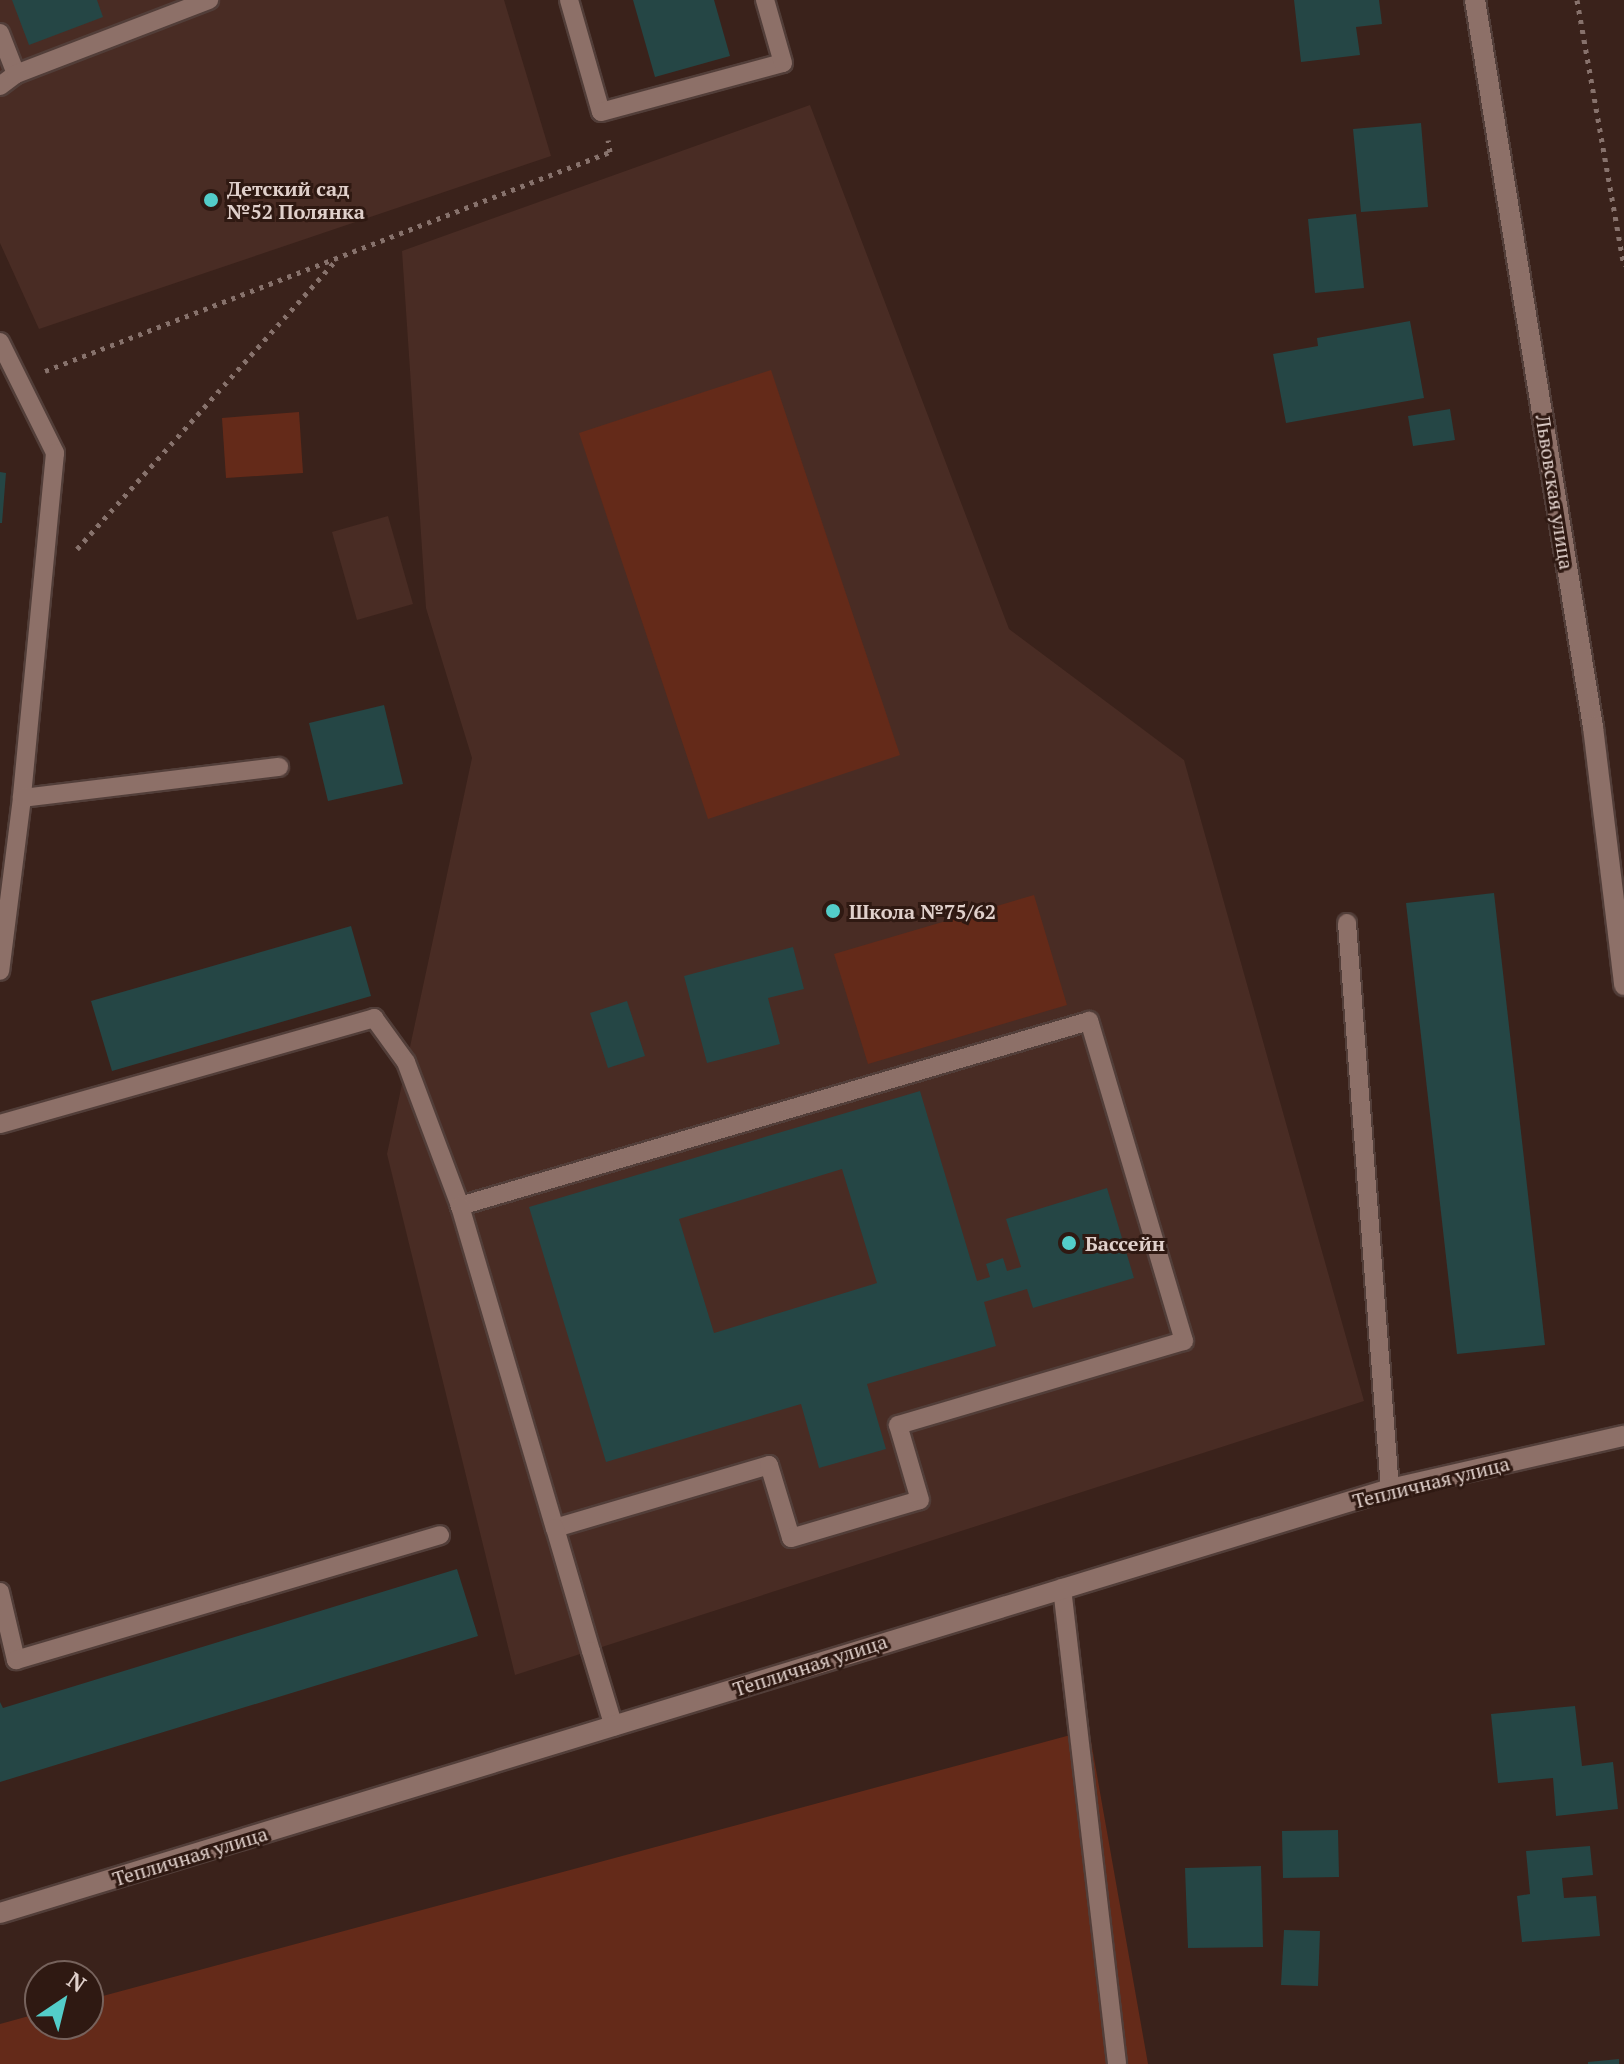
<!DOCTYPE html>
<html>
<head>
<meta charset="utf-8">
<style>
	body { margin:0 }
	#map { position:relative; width:1624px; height:2064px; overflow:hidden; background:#3a221b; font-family:"PT Serif",serif }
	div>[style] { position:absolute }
	.built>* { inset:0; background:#492c24 }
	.green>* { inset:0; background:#642a19 }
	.building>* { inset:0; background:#254645 }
	.path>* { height:5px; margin-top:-2.5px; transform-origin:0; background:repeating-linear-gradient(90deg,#87726c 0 4px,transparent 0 10px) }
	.roads { filter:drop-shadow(2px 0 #523e39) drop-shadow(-2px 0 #523e39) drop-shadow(0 2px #523e39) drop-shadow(0 -2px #523e39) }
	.service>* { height:18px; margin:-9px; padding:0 9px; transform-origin:9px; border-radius:9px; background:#8d7068 }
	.minor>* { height:20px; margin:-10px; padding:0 10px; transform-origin:10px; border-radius:10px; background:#8d7068 }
	.dots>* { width:22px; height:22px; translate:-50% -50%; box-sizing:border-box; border:4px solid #2f1912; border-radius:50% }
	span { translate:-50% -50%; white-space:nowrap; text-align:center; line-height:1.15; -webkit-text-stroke:6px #2f1912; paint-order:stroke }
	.poi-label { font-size:20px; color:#e0d0cb; font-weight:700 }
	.left { translate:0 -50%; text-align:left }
	.street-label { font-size:20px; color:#e0d0cb }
	.north { position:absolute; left:24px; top:1960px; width:80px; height:80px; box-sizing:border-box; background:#2f1912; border:2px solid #76625c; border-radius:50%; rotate:35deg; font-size:22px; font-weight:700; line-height:32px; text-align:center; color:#e0d0cb }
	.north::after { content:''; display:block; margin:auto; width:28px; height:36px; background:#53cdc9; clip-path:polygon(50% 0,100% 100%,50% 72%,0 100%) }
</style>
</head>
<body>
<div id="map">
	<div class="built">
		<i style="clip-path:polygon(0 0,504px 0,551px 156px,39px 329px,0 243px)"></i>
		<i style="clip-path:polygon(810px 105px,1009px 629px,1184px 760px,1364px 1401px,515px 1675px,387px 1154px,472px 758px,426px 608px,402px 251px)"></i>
		<i style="clip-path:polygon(388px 516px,413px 604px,357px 620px,332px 532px)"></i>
	</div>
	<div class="green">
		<i style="clip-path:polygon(771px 370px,900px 755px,708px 819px,579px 433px)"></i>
		<i style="clip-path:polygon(299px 412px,303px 473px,226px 478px,222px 418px)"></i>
		<i style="clip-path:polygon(1034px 895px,1067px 1005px,868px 1064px,834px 954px)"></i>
		<i style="clip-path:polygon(1089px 1730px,1148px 2064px,0 2064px,0 2024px,40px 2013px,40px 2024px,88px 2024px,88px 2000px)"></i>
	</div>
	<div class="building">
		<i style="clip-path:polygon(12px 0,97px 0,103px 17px,29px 45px)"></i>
		<i style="clip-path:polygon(633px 0,714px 0,730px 56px,655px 77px)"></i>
		<i style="clip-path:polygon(1294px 0,1379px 0,1382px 24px,1356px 27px,1360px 55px,1301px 62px)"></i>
		<i style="clip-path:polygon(1421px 123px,1428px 207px,1361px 212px,1353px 129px)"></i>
		<i style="clip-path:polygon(1356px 214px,1364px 288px,1315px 293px,1308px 219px)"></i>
		<i style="clip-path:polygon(1410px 321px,1424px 398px,1286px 423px,1273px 354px,1318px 346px,1317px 338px)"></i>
		<i style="clip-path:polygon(1450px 409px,1455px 440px,1413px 446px,1408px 416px)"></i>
		<i style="clip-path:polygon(0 472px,6px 473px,2px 523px,0 523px)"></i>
		<i style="clip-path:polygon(384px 705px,403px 784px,328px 801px,309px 723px)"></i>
		<i style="clip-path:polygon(1494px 893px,1545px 1345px,1457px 1354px,1406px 903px)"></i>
		<i style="clip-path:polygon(351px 926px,371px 996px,112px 1071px,91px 1001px)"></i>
		<i style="clip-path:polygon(793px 947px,804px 989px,768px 998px,780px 1044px,707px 1063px,684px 976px)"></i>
		<i style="clip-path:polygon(627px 1001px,645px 1056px,608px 1068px,590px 1013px)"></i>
		<i style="clip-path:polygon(evenodd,920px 1091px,977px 1281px,990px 1277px,986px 1264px,1003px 1258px,1007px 1271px,1021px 1267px,1006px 1219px,1107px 1188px,1134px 1278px,1033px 1308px,1027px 1289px,984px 1302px,996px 1346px,867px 1384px,886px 1449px,819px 1468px,801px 1404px,606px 1462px,529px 1207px,920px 1091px,842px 1169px,877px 1283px,714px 1333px,679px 1219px,842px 1169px)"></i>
		<i style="clip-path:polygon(457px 1569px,478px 1636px,0 1782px,0 1702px,3px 1708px)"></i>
		<i style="clip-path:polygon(1575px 1706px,1582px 1766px,1613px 1762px,1618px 1809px,1556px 1816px,1553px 1778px,1498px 1783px,1491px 1714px)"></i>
		<i style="clip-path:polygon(1338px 1830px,1339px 1877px,1283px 1878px,1282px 1831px)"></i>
		<i style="clip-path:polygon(1590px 1846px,1593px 1875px,1562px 1878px,1564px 1898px,1596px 1896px,1600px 1936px,1522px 1942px,1517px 1896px,1530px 1894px,1526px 1851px)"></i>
		<i style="clip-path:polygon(1261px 1866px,1263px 1947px,1188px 1948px,1185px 1868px)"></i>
		<i style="clip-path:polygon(1284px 1930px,1320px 1931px,1318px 1986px,1281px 1985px)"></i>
		<i style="clip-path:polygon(1619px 2059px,1619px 2064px,1588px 2064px,1588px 2062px)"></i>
	</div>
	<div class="path">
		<i style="left:1577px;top:0;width:270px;rotate:80deg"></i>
		<i style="left:45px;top:371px;width:606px;rotate:-21.19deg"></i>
		<i style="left:610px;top:152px;width:12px;rotate:-99deg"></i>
		<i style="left:77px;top:549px;width:387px;rotate:-48.1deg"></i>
	</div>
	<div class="roads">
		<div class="service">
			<i style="left:569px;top:0;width:116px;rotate:74.1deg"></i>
			<i style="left:601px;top:112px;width:188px;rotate:-15.1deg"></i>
			<i style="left:783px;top:63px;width:66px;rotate:-105.9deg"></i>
			<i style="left:0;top:33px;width:44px;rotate:68.7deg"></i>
			<i style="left:0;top:86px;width:20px;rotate:-37deg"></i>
			<i style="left:16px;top:74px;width:207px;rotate:-21deg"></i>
			<i style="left:0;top:342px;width:124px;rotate:63.6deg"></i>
			<i style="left:55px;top:453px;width:347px;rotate:95.5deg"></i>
			<i style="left:22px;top:798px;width:174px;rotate:97.2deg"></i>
			<i style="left:22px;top:798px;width:259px;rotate:-6.9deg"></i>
			<i style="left:1347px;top:923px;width:568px;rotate:85.66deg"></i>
			<i style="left:0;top:1124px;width:389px;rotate:-15.8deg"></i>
			<i style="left:374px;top:1018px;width:54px;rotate:54deg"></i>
			<i style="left:406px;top:1062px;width:154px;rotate:69.4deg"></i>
			<i style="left:555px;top:1528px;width:223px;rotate:-16.4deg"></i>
			<i style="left:769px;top:1465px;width:76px;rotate:73.2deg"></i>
			<i style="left:791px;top:1538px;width:134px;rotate:-16.4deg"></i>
			<i style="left:920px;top:1500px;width:78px;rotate:-106.3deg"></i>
			<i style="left:898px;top:1425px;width:298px;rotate:-16.4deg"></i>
			<i style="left:1184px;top:1341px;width:334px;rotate:-106.5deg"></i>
			<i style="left:1089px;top:1021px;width:656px;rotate:163.61deg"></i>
			<i style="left:460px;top:1206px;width:336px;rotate:73.6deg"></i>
			<i style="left:555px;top:1528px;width:128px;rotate:73.7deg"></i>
			<i style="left:591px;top:1651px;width:79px;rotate:73.2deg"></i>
			<i style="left:1062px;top:1588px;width:479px;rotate:83.4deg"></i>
			<i style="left:0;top:1592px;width:70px;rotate:76.8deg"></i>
			<i style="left:16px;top:1660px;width:442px;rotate:-16.4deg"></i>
		</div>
		<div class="minor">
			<i style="left:1475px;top:0;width:737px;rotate:80.78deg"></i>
			<i style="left:1593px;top:727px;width:260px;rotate:83.1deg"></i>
			<i style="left:0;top:1913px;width:1453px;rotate:-16.96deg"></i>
			<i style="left:1390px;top:1489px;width:240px;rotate:-12.8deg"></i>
		</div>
	</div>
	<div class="dots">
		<i style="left:211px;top:200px;background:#53cdc9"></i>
		<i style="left:833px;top:911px;background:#53cdc9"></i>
		<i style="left:1069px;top:1243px;background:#53cdc9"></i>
	</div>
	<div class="poi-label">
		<span class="left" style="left:227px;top:200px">Детский сад<br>№52 Полянка</span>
		<span class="left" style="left:849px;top:911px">Школа №75/62</span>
		<span class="left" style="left:1085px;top:1243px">Бассейн</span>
	</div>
	<div class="street-label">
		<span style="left:1555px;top:492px;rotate:81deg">Львовская улица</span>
		<span style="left:1431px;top:1482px;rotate:-14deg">Тепличная улица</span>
		<span style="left:810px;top:1665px;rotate:-18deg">Тепличная улица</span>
		<span style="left:190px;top:1856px;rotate:-17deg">Тепличная улица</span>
	</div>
	<div class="north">N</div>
</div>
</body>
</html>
